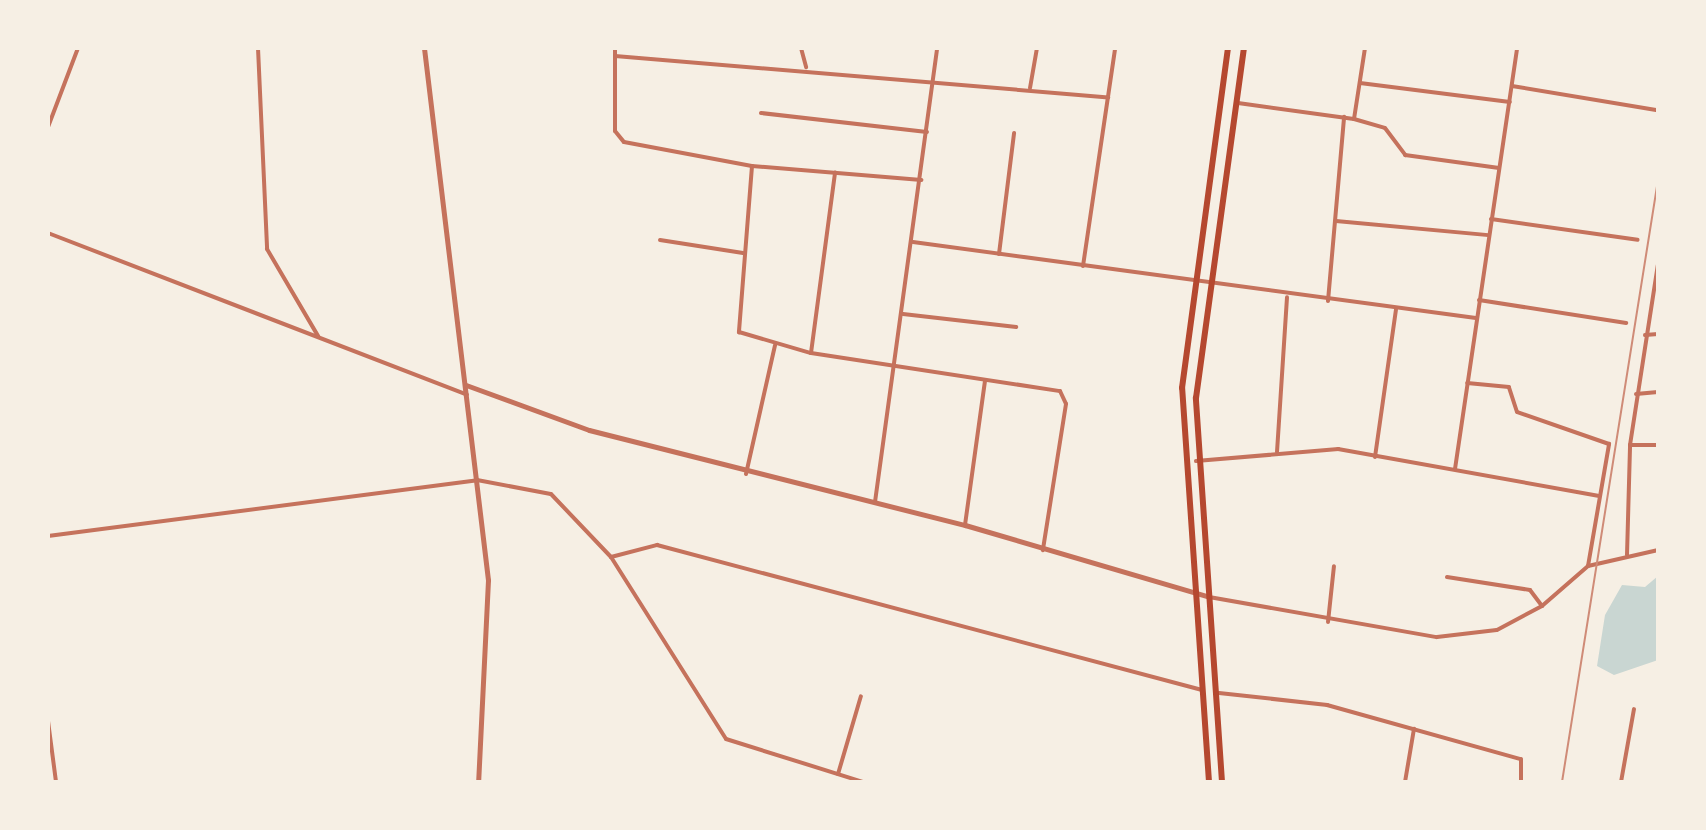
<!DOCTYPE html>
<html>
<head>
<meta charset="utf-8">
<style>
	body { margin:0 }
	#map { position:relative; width:1706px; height:830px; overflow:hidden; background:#f6efe4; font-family:"Roboto Condensed",sans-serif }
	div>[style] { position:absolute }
	.water>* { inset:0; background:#c9d6d2 }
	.minor>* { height:4px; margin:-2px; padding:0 2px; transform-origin:2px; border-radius:2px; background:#c5725c }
	.tertiary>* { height:5px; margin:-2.5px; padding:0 2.5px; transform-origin:2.5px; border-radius:2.5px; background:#c5725c }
	.primary>* { height:6px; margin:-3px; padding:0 3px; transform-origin:3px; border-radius:3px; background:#b5482f }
	.rail>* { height:2px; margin:-1px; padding:0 1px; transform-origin:1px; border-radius:1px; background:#cf8b77 }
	span { translate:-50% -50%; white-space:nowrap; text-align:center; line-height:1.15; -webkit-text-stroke:8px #f6efe4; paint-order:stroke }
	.frame { position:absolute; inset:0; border:50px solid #f6efe4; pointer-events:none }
</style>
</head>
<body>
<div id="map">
	<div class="water">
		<i style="clip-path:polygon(1658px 576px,1658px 660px,1614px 675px,1597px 666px,1605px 615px,1622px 585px,1645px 587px)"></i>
	</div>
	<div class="minor">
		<i style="left:258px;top:48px;width:201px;rotate:87.4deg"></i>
		<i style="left:267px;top:249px;width:101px;rotate:59.6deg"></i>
		<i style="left:615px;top:48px;width:83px;rotate:90deg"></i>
		<i style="left:615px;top:131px;width:14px;rotate:51deg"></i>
		<i style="left:624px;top:142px;width:130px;rotate:10.6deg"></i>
		<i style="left:752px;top:166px;width:170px;rotate:4.7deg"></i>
		<i style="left:801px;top:48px;width:20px;rotate:75deg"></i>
		<i style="left:615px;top:56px;width:495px;rotate:4.8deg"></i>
		<i style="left:1360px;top:83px;width:151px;rotate:7.2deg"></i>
		<i style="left:1512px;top:86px;width:146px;rotate:9.5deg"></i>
		<i style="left:1030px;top:88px;width:41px;rotate:-80.1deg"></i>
		<i style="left:1238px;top:103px;width:117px;rotate:7.9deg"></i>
		<i style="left:1354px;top:119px;width:32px;rotate:16deg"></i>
		<i style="left:1385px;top:128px;width:34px;rotate:53deg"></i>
		<i style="left:1405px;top:155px;width:95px;rotate:7.9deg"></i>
		<i style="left:761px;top:113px;width:167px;rotate:6.5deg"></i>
		<i style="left:1354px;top:119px;width:72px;rotate:-81.2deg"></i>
		<i style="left:48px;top:127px;width:85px;rotate:-69.2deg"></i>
		<i style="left:752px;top:166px;width:167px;rotate:94.5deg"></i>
		<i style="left:739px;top:332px;width:75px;rotate:16.3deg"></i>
		<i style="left:811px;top:353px;width:252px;rotate:8.7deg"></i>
		<i style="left:1060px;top:391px;width:14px;rotate:65deg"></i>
		<i style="left:1066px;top:404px;width:148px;rotate:99deg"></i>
		<i style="left:1491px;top:219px;width:148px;rotate:8.1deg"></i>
		<i style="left:1336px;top:221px;width:153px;rotate:5.3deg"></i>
		<i style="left:48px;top:233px;width:449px;rotate:21.1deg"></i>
		<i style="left:660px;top:240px;width:84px;rotate:8.9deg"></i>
		<i style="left:913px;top:242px;width:568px;rotate:7.69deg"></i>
		<i style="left:999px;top:254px;width:122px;rotate:-82.9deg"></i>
		<i style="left:1083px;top:266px;width:220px;rotate:-81.6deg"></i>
		<i style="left:1479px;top:300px;width:149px;rotate:8.9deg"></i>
		<i style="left:1328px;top:301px;width:185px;rotate:-85deg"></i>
		<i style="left:903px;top:314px;width:114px;rotate:6.6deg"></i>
		<i style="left:1645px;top:335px;width:13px;rotate:-4deg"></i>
		<i style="left:811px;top:353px;width:182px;rotate:-82.4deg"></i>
		<i style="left:1636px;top:394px;width:22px;rotate:-5deg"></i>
		<i style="left:1630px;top:445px;width:28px"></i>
		<i style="left:1277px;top:452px;width:155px;rotate:-86.3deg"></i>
		<i style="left:1375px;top:457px;width:149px;rotate:-81.9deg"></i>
		<i style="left:1196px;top:461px;width:143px;rotate:-4.8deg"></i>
		<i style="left:1338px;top:449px;width:264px;rotate:10.2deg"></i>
		<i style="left:1455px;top:469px;width:426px;rotate:-81.6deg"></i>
		<i style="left:746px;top:474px;width:132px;rotate:-77.3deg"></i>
		<i style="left:875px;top:502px;width:458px;rotate:-82.2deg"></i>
		<i style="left:965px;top:525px;width:145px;rotate:-82.1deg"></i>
		<i style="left:48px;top:536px;width:433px;rotate:-7.4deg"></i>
		<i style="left:477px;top:480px;width:75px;rotate:10.7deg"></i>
		<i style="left:551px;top:494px;width:87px;rotate:46.4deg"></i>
		<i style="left:611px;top:557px;width:48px;rotate:-14.6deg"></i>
		<i style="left:657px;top:545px;width:564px;rotate:14.9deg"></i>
		<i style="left:1627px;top:555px;width:110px;rotate:-88.4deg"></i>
		<i style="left:1630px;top:445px;width:182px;rotate:-81.2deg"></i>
		<i style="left:611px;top:557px;width:215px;rotate:57.7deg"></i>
		<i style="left:726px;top:739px;width:144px;rotate:17.4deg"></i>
		<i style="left:1588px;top:566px;width:72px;rotate:-12.9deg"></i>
		<i style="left:1447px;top:577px;width:84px;rotate:8.9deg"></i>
		<i style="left:1530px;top:590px;width:20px;rotate:53deg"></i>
		<i style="left:1209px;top:597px;width:231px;rotate:10deg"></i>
		<i style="left:1437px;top:637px;width:60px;rotate:-6.7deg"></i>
		<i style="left:1497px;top:630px;width:51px;rotate:-28.1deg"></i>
		<i style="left:1542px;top:606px;width:61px;rotate:-41deg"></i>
		<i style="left:1588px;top:566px;width:124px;rotate:-80.2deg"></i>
		<i style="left:1609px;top:444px;width:97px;rotate:-160.8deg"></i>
		<i style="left:1517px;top:412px;width:26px;rotate:-108deg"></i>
		<i style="left:1509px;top:387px;width:42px;rotate:-174.6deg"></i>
		<i style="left:1328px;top:622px;width:56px;rotate:-83.9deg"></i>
		<i style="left:1219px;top:693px;width:109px;rotate:6.3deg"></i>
		<i style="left:1327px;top:705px;width:201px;rotate:15.6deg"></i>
		<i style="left:1521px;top:759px;width:23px;rotate:90deg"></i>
		<i style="left:48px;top:721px;width:62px;rotate:82.5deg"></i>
		<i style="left:838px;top:774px;width:81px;rotate:-73.6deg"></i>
		<i style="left:1405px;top:782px;width:54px;rotate:-80.4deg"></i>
		<i style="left:1621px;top:782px;width:74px;rotate:-79.9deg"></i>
	</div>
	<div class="tertiary">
		<i style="left:424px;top:48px;width:536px;rotate:83.14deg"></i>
		<i style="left:488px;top:580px;width:202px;rotate:92.8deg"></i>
		<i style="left:466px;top:385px;width:131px;rotate:20.1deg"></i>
		<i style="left:589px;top:430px;width:388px;rotate:14.2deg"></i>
		<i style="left:965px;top:525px;width:254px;rotate:16.4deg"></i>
	</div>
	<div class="primary">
		<i style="left:1209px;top:782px;width:395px;rotate:-93.9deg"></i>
		<i style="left:1182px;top:388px;width:343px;rotate:-82.3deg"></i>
		<i style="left:1222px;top:782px;width:385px;rotate:-93.9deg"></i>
		<i style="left:1196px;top:398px;width:353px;rotate:-82.2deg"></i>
	</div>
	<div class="rail">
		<i style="left:1562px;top:782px;width:610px;rotate:-80.94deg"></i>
	</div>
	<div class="frame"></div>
</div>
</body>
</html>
